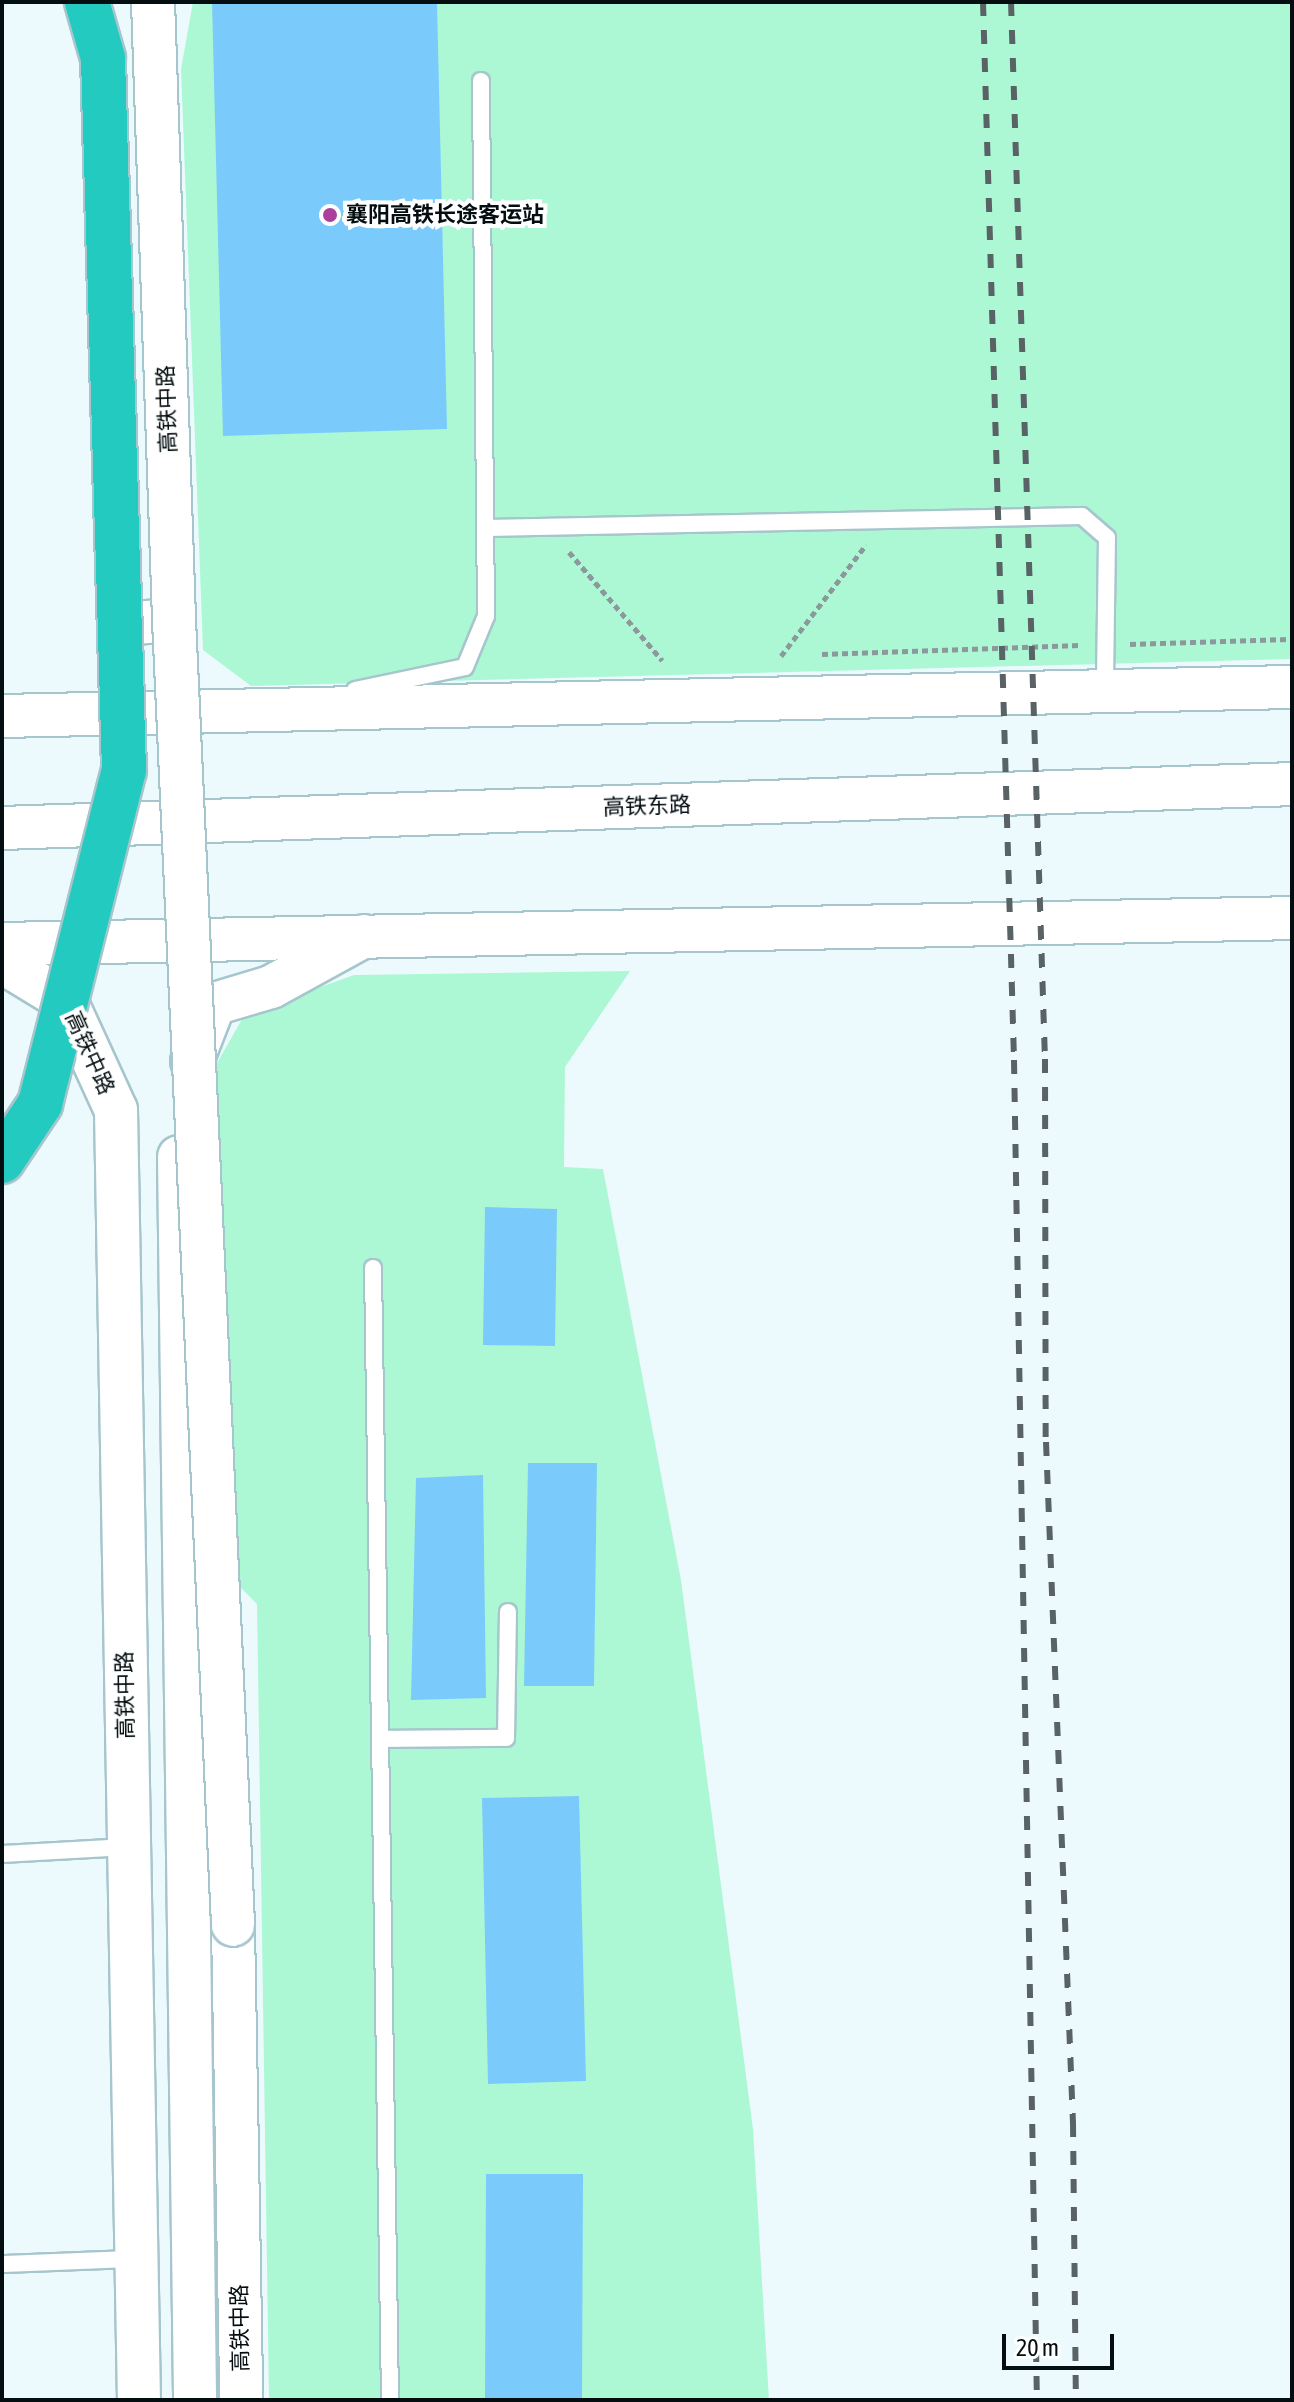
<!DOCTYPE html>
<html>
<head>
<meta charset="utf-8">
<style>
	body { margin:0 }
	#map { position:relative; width:1294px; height:2402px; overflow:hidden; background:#edfafd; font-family:"Asap Condensed","Noto Sans SC",sans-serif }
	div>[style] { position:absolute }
	.green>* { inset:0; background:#adf8d4 }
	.building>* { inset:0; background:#7acbfc }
	.path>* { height:5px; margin-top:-2.5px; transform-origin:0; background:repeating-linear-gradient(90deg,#8c989b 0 6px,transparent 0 10px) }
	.roads { filter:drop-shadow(2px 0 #a6c6cd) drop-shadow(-2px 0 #a6c6cd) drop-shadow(0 2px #a6c6cd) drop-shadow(0 -2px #a6c6cd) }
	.lane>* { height:16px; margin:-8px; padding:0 8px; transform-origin:8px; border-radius:8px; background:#fff }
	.secondary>* { height:42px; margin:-21px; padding:0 21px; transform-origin:21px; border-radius:21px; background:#fff }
	.rail>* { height:6px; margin-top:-3px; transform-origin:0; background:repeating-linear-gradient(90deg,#596366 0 14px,transparent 0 28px) }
	.bridges { filter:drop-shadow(2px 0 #a6c6cd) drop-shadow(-2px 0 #a6c6cd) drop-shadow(0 2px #a6c6cd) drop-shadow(0 -2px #a6c6cd) }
	.secondary-bridge>* { height:42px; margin:-21px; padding:0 21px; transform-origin:21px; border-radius:21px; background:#fff }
	.highway-bridge>* { height:44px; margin:-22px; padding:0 22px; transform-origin:22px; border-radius:22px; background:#22cabf }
	.dots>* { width:22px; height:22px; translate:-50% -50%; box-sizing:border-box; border:4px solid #fff; border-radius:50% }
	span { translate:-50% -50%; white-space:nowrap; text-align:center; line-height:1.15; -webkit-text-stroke:8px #fff; paint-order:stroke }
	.poi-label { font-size:22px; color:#040d10; font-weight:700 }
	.left { translate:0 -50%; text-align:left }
	.street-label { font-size:22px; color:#040d10 }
	.frame { position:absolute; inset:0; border:4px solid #040d10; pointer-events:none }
	.scale { position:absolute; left:1002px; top:2334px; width:112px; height:36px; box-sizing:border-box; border:4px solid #040d10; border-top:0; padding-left:10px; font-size:24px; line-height:28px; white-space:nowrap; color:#040d10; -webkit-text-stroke:6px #fff; paint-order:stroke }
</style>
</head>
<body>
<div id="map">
	<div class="green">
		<i style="clip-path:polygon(193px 2px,1292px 2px,1292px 659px,251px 686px,203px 650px,181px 69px)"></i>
		<i style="clip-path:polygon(630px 971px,565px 1067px,564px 1167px,603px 1169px,681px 1580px,753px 2129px,769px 2400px,269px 2400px,257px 1604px,233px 1580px,213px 1070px,245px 1014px,354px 975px)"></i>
	</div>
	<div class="building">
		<i style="clip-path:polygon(212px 2px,437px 2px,447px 429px,223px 436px)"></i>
		<i style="clip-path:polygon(485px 1207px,557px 1209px,555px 1346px,483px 1345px)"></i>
		<i style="clip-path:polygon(528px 1463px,597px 1463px,594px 1686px,524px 1686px)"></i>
		<i style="clip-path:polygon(483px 1475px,486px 1698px,411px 1700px,416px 1478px)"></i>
		<i style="clip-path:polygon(579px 1796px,586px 2081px,488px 2084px,482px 1798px)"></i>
		<i style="clip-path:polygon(486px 2174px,583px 2174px,582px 2400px,485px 2400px)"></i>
	</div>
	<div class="path">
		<i style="left:569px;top:552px;width:143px;rotate:49.3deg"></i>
		<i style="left:1130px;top:644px;width:162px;rotate:-1.8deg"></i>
		<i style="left:822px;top:654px;width:258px;rotate:-2deg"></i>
		<i style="left:781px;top:656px;width:140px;rotate:-52.6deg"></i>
	</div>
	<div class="roads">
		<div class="lane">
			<i style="left:486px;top:528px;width:596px;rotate:-1.15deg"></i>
			<i style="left:1082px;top:516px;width:33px;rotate:41deg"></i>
			<i style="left:1107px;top:538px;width:151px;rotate:90.8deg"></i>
			<i style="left:355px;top:690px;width:112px;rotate:-11.8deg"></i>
			<i style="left:465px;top:667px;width:55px;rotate:-67.6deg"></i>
			<i style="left:486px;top:616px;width:535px;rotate:-90.54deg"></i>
			<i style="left:373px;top:1268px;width:1132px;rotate:89.14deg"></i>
			<i style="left:380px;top:1739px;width:126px;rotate:-0.5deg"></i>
			<i style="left:506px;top:1738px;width:126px;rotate:-89.1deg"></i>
			<i style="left:2px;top:1854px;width:126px;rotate:-3.2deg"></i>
			<i style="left:2px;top:2264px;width:133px;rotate:-2.2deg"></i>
		</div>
		<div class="secondary">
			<i style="left:120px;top:624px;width:54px;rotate:-4.2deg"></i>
			<i style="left:2px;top:716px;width:1290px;rotate:-1.29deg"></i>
			<i style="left:2px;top:828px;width:1291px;rotate:-1.95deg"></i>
			<i style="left:2px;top:944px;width:1290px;rotate:-1.15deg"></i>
			<i style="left:2px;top:962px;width:75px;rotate:31.4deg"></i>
			<i style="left:66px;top:1001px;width:120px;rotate:65.4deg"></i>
			<i style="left:116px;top:1110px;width:1290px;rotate:88.98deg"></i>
			<i style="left:192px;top:1061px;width:61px;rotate:-68.9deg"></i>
			<i style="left:214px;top:1004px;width:59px;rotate:-16.6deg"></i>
			<i style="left:271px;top:987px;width:106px;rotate:-28.7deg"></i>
			<i style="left:179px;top:1157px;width:1243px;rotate:89.26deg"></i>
			<i style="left:233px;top:1925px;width:475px;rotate:89deg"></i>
		</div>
	</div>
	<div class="rail">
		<i style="left:983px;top:2px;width:1058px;rotate:88.32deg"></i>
		<i style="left:1014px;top:1060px;width:1340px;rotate:89.02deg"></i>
		<i style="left:1011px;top:2px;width:1058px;rotate:88.16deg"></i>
		<i style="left:1045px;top:1059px;width:383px;rotate:89.9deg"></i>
		<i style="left:1046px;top:1442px;width:682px;rotate:87.73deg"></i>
		<i style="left:1073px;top:2123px;width:277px;rotate:89.4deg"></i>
	</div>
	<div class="bridges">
		<div class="secondary-bridge">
			<i style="left:153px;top:2px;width:618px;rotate:88.05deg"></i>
			<i style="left:174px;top:620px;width:1306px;rotate:87.41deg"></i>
		</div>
		<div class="highway-bridge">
			<i style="left:2px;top:1161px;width:69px;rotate:-56.3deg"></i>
			<i style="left:40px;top:1104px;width:344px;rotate:-75.9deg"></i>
			<i style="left:124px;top:770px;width:712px;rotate:-91.69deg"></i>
			<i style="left:103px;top:58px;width:58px;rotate:-105.9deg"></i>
		</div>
	</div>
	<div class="dots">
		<i style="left:330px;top:215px;background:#ad3f9c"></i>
	</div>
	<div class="poi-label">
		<span class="left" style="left:346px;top:215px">襄阳高铁长途客运站</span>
	</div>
	<div class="street-label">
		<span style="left:167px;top:409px;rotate:-92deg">高铁中路</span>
		<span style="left:647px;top:806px;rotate:-2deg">高铁东路</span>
		<span style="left:90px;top:1053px;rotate:66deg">高铁中路</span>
		<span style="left:125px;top:1695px;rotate:-91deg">高铁中路</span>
		<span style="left:240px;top:2328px;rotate:-91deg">高铁中路</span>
	</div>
	<div class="frame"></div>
	<div class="scale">20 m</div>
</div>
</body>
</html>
